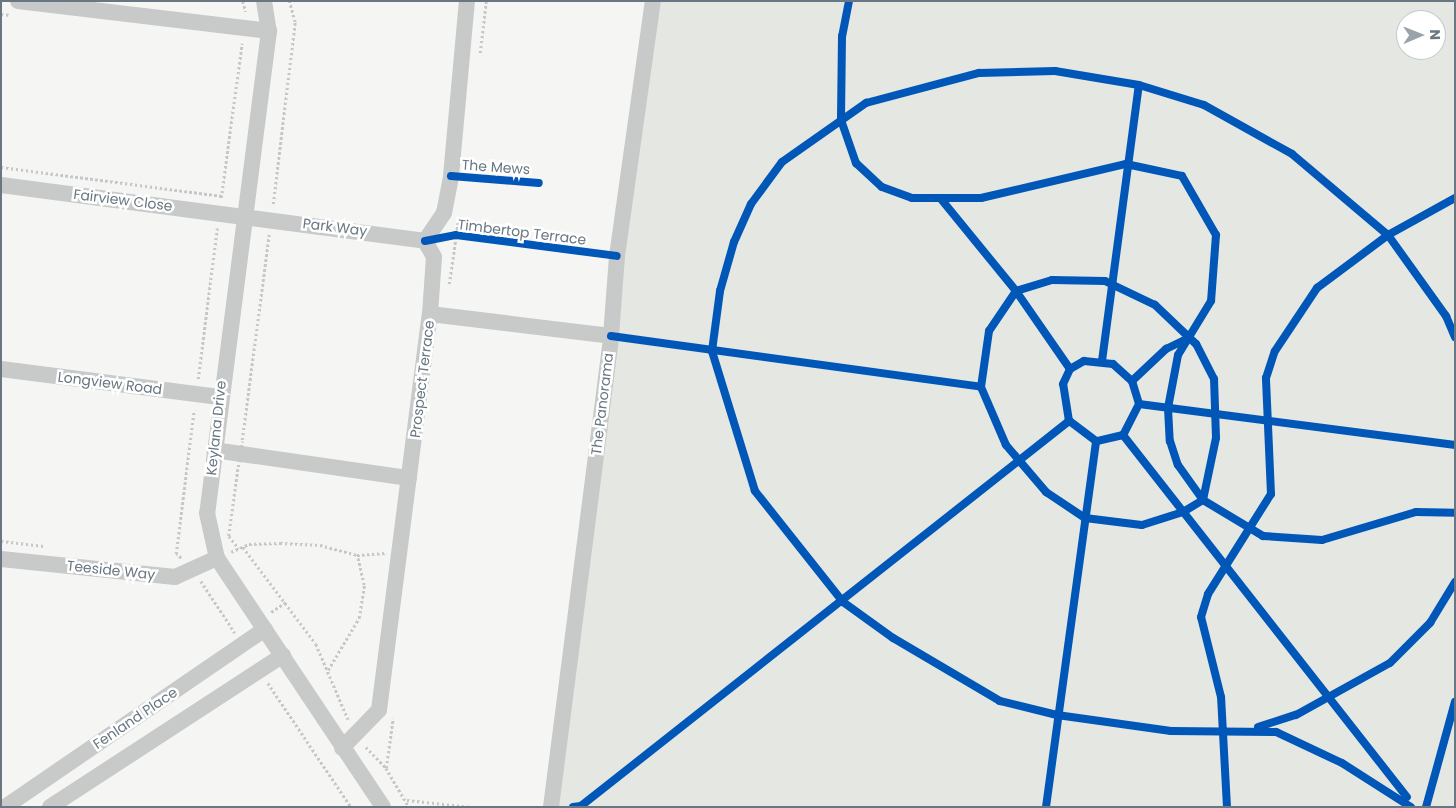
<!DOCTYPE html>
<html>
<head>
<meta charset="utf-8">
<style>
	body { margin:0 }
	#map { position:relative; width:1456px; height:808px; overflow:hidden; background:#f5f5f4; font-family:Poppins,sans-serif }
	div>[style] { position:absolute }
	.green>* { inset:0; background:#e4e7e2 }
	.path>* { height:2.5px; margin-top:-1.25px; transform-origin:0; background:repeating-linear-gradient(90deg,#c6c7c8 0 2.5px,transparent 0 5px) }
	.street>* { height:16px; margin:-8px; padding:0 8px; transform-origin:8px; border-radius:8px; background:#c8caca }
	.path-bridge>* { height:2.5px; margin-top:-1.25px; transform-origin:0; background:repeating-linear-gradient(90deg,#c6c7c8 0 2.5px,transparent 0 5px) }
	.cycleway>* { height:8px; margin:-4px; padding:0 4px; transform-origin:4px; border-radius:4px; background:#0057b8 }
	span { translate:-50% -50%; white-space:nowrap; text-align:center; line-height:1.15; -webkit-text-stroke:5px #fff; paint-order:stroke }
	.street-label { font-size:14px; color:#687782 }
	.frame { position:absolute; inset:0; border:2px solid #687782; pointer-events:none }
	.north { position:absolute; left:1396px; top:10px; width:50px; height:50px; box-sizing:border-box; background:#fff; border:1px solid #c3c9cd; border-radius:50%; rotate:89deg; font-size:14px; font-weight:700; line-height:20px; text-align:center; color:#687782 }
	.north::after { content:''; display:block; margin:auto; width:18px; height:22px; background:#99a3aa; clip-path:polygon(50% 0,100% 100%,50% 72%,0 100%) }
</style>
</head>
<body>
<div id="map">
	<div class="green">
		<i style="clip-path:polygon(evenodd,655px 1px,1455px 1px,1455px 807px,557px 807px,655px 1px,1406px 20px,1436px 20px,1436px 50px,1406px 50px,1406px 20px)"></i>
	</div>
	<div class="path">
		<i style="left:243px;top:1px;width:11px;rotate:75deg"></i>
		<i style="left:1px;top:14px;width:9px;rotate:6deg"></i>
		<i style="left:480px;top:53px;width:52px;rotate:-83.4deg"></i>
		<i style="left:1px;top:167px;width:223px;rotate:7.5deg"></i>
		<i style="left:221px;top:198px;width:156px;rotate:-82.3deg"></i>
		<i style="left:273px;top:204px;width:183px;rotate:-83.1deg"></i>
		<i style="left:295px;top:22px;width:22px;rotate:-106deg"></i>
		<i style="left:449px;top:284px;width:63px;rotate:-81.7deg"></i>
		<i style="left:198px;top:379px;width:152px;rotate:-82.8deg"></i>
		<i style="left:242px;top:440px;width:207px;rotate:-82.5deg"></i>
		<i style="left:238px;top:469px;width:68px;rotate:97.7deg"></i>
		<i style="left:229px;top:536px;width:16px;rotate:52deg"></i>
		<i style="left:1px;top:541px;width:43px;rotate:6.6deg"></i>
		<i style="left:243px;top:547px;width:121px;rotate:53deg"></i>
		<i style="left:316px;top:644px;width:82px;rotate:66.9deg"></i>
		<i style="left:231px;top:552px;width:20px;rotate:-24deg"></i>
		<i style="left:249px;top:544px;width:31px;rotate:-2deg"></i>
		<i style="left:280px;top:543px;width:40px;rotate:2.9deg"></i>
		<i style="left:320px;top:545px;width:38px;rotate:15deg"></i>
		<i style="left:357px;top:555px;width:28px;rotate:-4deg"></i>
		<i style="left:181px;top:558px;width:6px;rotate:-141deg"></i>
		<i style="left:176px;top:554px;width:145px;rotate:-82.9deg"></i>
		<i style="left:201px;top:581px;width:62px;rotate:56.8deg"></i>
		<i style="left:271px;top:612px;width:18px;rotate:-34deg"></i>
		<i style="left:328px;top:670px;width:61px;rotate:-59.2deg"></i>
		<i style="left:359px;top:618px;width:33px;rotate:-81deg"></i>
		<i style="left:364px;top:585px;width:31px;rotate:-103deg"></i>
		<i style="left:268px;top:683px;width:149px;rotate:56.2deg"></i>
		<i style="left:366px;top:747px;width:29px;rotate:46deg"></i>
		<i style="left:386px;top:768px;width:45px;rotate:59.5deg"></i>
		<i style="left:386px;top:768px;width:50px;rotate:-82deg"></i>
		<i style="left:407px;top:800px;width:64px;rotate:6.2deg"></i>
	</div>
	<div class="street">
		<i style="left:18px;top:1px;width:253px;rotate:6.8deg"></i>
		<i style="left:264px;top:1px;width:30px;rotate:81deg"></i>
		<i style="left:269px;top:31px;width:486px;rotate:97.3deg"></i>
		<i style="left:207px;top:513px;width:46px;rotate:77.5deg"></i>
		<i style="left:217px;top:558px;width:299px;rotate:56.3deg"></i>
		<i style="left:1px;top:185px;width:428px;rotate:7.5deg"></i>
		<i style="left:430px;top:314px;width:182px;rotate:6.9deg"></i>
		<i style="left:1px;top:369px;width:220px;rotate:7.3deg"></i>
		<i style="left:214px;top:450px;width:197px;rotate:8.2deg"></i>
		<i style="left:1px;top:559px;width:175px;rotate:5.9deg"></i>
		<i style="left:175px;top:577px;width:46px;rotate:-24.3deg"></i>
		<i style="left:342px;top:748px;width:53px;rotate:-45.8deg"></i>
		<i style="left:379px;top:710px;width:399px;rotate:-82.7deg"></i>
		<i style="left:430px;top:314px;width:57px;rotate:-86deg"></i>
		<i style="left:434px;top:257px;width:18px;rotate:-119deg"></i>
		<i style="left:425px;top:241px;width:34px;rotate:-56deg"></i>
		<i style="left:444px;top:213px;width:38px;rotate:-79deg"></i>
		<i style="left:451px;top:176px;width:176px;rotate:-84.8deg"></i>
		<i style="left:5px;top:807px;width:315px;rotate:-34.4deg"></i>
		<i style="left:50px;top:807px;width:278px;rotate:-33.1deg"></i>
		<i style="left:551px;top:807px;width:475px;rotate:-82.7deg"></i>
		<i style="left:611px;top:336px;width:80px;rotate:-85.7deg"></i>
		<i style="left:617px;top:256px;width:258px;rotate:-82deg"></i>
	</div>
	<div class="path-bridge">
		<i style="left:238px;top:467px;width:26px;rotate:-81deg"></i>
	</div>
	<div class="cycleway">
		<i style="left:849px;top:1px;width:36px;rotate:101deg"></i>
		<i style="left:842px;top:36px;width:84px;rotate:90.7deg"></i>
		<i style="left:841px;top:120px;width:46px;rotate:70.8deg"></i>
		<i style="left:856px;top:163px;width:35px;rotate:43deg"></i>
		<i style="left:882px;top:187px;width:32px;rotate:20deg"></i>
		<i style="left:912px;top:198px;width:69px"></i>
		<i style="left:981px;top:198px;width:149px;rotate:-13.2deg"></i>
		<i style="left:1126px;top:164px;width:57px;rotate:12.1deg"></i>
		<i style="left:1182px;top:176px;width:68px;rotate:60deg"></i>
		<i style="left:1216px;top:235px;width:66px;rotate:94.3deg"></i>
		<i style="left:1211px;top:301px;width:63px;rotate:121.4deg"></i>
		<i style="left:1178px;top:355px;width:54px;rotate:100.7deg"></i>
		<i style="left:1168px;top:408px;width:33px;rotate:87deg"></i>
		<i style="left:1170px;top:441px;width:25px;rotate:72deg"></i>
		<i style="left:1178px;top:465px;width:43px;rotate:54.5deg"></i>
		<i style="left:1203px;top:500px;width:70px;rotate:31deg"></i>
		<i style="left:1263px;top:536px;width:59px;rotate:3.9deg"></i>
		<i style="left:1322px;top:540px;width:98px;rotate:-16.6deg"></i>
		<i style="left:1416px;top:512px;width:39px;rotate:1deg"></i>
		<i style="left:451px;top:176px;width:88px;rotate:4.5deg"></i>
		<i style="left:941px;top:199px;width:119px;rotate:50.8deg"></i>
		<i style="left:1016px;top:291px;width:95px;rotate:55.3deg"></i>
		<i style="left:425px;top:241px;width:32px;rotate:-11deg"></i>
		<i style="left:456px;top:235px;width:162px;rotate:7.4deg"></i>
		<i style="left:611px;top:336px;width:373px;rotate:7.8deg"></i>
		<i style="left:981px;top:387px;width:63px;rotate:66.7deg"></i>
		<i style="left:1006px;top:445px;width:62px;rotate:49.6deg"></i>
		<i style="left:1046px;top:492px;width:47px;rotate:33.7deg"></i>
		<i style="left:1085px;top:518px;width:57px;rotate:7deg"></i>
		<i style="left:1142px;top:525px;width:43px;rotate:-17.6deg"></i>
		<i style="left:1183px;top:512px;width:23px;rotate:-31deg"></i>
		<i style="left:1203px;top:500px;width:63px;rotate:-78.2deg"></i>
		<i style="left:1216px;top:438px;width:59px;rotate:-91.9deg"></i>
		<i style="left:1214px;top:379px;width:39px;rotate:-117deg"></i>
		<i style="left:1196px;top:344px;width:57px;rotate:-136.4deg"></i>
		<i style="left:1155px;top:305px;width:55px;rotate:-154.4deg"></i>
		<i style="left:1105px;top:281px;width:53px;rotate:-178.9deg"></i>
		<i style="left:1052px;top:280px;width:38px;rotate:163deg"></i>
		<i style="left:1016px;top:291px;width:48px;rotate:124deg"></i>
		<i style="left:989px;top:331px;width:57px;rotate:98.1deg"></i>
		<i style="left:1084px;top:361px;width:29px;rotate:6deg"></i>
		<i style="left:1113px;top:364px;width:25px;rotate:42deg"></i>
		<i style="left:1132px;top:381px;width:24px;rotate:73deg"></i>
		<i style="left:1139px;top:404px;width:35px;rotate:117deg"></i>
		<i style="left:1123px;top:435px;width:28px;rotate:167deg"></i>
		<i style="left:1096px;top:441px;width:34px;rotate:-143deg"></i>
		<i style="left:1069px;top:421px;width:37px;rotate:-99deg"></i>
		<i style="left:1063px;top:384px;width:17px;rotate:-65deg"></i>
		<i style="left:1070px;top:369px;width:16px;rotate:-30deg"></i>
		<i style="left:1102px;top:361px;width:278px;rotate:-82.4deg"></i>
		<i style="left:1132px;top:381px;width:47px;rotate:-43.3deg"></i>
		<i style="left:1166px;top:349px;width:25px;rotate:-26deg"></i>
		<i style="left:1139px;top:404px;width:319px;rotate:7.4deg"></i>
		<i style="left:1123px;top:435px;width:460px;rotate:51.9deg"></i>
		<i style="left:1258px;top:727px;width:40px;rotate:-18deg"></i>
		<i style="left:1296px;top:715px;width:107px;rotate:-29deg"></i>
		<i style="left:1390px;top:663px;width:57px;rotate:-45deg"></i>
		<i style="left:1430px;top:623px;width:48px;rotate:-58.6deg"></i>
		<i style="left:573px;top:807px;width:8px;rotate:-7deg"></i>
		<i style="left:581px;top:806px;width:622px;rotate:-38.27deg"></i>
		<i style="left:1046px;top:807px;width:369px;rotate:-82.2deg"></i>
		<i style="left:1227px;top:807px;width:110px;rotate:-93.1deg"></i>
		<i style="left:1221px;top:697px;width:82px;rotate:-104deg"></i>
		<i style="left:1201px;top:617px;width:24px;rotate:-73deg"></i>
		<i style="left:1208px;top:594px;width:118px;rotate:-57.8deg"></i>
		<i style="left:1271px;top:494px;width:116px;rotate:-92.5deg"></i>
		<i style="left:1266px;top:378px;width:28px;rotate:-72deg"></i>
		<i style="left:1275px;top:351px;width:76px;rotate:-56.3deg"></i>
		<i style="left:1317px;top:288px;width:89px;rotate:-36.7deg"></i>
		<i style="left:1388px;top:235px;width:77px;rotate:-28.9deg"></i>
		<i style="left:1411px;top:807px;width:82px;rotate:-147.5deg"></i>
		<i style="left:1342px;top:763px;width:73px;rotate:-154.8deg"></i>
		<i style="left:1276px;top:732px;width:105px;rotate:-179.5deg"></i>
		<i style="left:1171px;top:731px;width:115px;rotate:-172deg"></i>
		<i style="left:1057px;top:715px;width:59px;rotate:-166.2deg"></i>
		<i style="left:1000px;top:701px;width:124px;rotate:-149.5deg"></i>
		<i style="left:893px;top:638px;width:62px;rotate:-144.2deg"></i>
		<i style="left:843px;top:602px;width:142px;rotate:-128.4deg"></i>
		<i style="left:755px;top:491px;width:146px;rotate:-107.1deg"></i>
		<i style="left:712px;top:351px;width:61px;rotate:-82.4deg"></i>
		<i style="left:720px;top:291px;width:51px;rotate:-74.1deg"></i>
		<i style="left:734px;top:242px;width:42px;rotate:-65.9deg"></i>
		<i style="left:751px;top:204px;width:52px;rotate:-53.6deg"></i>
		<i style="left:782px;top:162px;width:103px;rotate:-35.1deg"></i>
		<i style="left:866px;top:103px;width:117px;rotate:-14.9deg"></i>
		<i style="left:979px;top:73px;width:76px;rotate:-1.5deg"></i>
		<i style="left:1055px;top:71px;width:85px;rotate:9.5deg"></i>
		<i style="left:1139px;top:85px;width:68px;rotate:17.1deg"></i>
		<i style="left:1204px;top:105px;width:101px;rotate:29.1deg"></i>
		<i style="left:1292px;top:154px;width:126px;rotate:40.2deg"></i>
		<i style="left:1388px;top:235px;width:100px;rotate:54.4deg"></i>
		<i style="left:1446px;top:316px;width:23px;rotate:67deg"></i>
		<i style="left:1426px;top:807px;width:109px;rotate:-74.6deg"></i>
	</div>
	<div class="street-label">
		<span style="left:496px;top:167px;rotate:4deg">The Mews</span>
		<span style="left:123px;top:200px;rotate:7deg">Fairview Close</span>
		<span style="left:335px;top:227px;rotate:7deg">Park Way</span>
		<span style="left:522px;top:232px;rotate:7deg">Timbertop Terrace</span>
		<span style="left:422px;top:379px;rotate:-83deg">Prospect Terrace</span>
		<span style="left:110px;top:383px;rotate:7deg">Longview Road</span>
		<span style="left:602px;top:404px;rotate:-83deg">The Panorama</span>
		<span style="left:216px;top:428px;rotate:-84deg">Keylana Drive</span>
		<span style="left:111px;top:570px;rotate:6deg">Teeside Way</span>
		<span style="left:135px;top:718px;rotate:-34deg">Fenland Place</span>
	</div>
	<div class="frame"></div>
	<div class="north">N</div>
</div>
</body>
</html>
